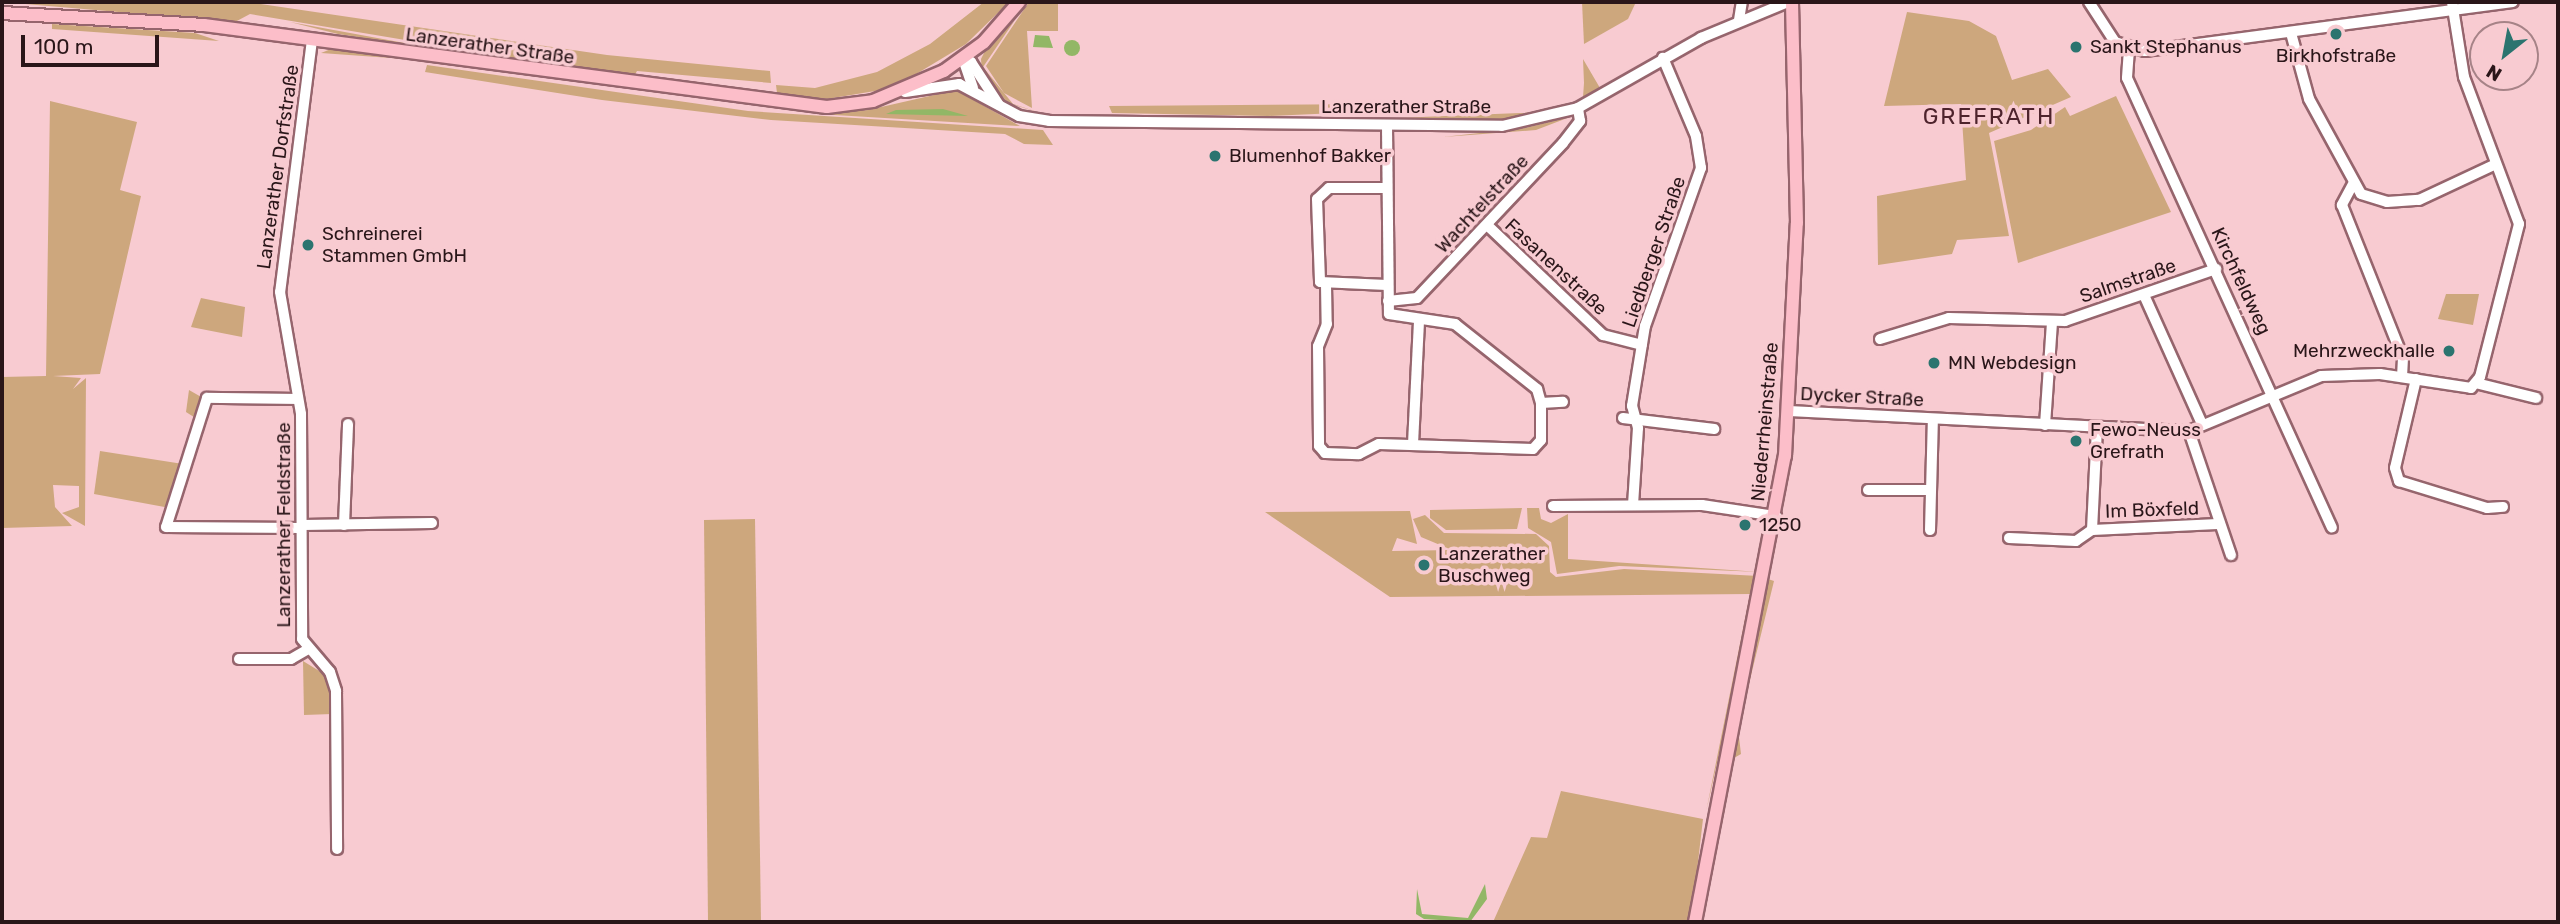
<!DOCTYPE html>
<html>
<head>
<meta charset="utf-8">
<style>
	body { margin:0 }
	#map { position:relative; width:2560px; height:924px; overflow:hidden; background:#f8cbd1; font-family:Rubik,sans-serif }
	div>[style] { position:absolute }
	.green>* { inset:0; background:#cda77d }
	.water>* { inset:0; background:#92b766 }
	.round { border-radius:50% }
	.roads { filter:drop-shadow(2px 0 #96656d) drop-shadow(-2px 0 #96656d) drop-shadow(0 2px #96656d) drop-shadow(0 -2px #96656d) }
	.minor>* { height:10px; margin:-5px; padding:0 5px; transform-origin:5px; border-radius:5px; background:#fff }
	.major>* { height:12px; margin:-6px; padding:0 6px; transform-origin:6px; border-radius:6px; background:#fcbec9 }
	.dots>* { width:19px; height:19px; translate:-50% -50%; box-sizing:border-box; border:4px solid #f8cbd1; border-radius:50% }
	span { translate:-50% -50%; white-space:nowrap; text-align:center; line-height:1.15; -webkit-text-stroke:7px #f8cbd1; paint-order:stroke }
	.street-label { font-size:19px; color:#2a1619 }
	.poi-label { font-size:19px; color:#2a1619 }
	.left { translate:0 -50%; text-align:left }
	.right { translate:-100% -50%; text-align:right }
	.quarter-label { font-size:23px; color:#4e232c; letter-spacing:2px }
	.frame { position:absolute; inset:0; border:4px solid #2a1619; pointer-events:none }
	.north { position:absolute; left:2469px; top:21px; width:70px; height:70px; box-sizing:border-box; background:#f8cbd1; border:2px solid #a68387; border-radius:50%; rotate:211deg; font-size:19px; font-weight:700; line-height:28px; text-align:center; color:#2a1619 }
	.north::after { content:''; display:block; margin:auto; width:24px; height:32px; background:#2b746f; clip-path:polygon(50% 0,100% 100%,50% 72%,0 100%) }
	.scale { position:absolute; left:21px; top:35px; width:138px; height:32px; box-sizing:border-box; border:4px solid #2a1619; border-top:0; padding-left:9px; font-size:21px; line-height:24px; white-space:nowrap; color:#2a1619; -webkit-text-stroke:5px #f8cbd1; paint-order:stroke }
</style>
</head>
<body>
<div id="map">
	<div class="green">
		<i style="clip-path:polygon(2px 2px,248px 2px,607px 55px,770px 71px,771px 83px,637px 71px,633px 78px,250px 14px,235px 22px)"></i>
		<i style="clip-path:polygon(984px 2px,1009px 2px,966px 44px,893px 88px,827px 99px,777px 93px,776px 85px,815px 88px,877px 72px,930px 44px)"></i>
		<i style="clip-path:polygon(1029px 2px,1058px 2px,1058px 31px,1027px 31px,1032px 108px,1004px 93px,986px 66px)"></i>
		<i style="clip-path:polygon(1582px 2px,1636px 2px,1628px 19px,1584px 44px)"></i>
		<i style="clip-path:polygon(1907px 12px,1969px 21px,1996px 36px,2012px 80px,2048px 69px,2071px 97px,1989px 133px,2009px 236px,1957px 240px,1952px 254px,1878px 265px,1877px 196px,1966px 180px,1961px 104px,1884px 106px)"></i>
		<i style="clip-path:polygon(1015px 20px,983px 67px,1013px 104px,1044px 114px,1008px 103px,982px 73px,981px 59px,985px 51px)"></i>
		<i style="clip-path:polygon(290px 22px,421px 46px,423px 47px,338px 34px)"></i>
		<i style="clip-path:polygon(52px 24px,195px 33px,219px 41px,52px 29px)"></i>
		<i style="clip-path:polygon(331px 49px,419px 60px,321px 53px)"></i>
		<i style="clip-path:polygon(1583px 59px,1600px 88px,1583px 97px,1584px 83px)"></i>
		<i style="clip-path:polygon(427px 65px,748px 111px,1043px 130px,1053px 145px,1024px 144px,1005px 134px,771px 120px,602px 100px,425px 72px)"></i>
		<i style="clip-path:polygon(956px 90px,1020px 126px,818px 114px,868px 110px)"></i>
		<i style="clip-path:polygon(2116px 96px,2171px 212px,2018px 263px,1994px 141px,2031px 130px,2065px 107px,2070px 116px)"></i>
		<i style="clip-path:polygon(50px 101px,137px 122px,120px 190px,141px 196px,100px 374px,53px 376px,81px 378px,73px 389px,86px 378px,85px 526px,62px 513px,79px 507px,79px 486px,53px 485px,55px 507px,72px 526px,2px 528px,2px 377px,46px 376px)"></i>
		<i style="clip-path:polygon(1577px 103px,1503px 122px,1396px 118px,1542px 112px)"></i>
		<i style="clip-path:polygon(1385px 104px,1382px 111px,1268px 116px,1112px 113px,1109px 106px)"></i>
		<i style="clip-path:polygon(1570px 117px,1536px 130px,1443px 137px,1525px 128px)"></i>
		<i style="clip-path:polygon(2446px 294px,2479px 294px,2473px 325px,2438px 319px)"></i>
		<i style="clip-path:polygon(201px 298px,245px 307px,242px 337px,191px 327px)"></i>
		<i style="clip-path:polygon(189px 390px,203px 398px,197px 419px,186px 412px)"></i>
		<i style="clip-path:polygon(100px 451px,183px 464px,170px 508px,94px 494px)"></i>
		<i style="clip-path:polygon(1522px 508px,1517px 529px,1446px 530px,1430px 518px,1430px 510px)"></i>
		<i style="clip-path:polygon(1527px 508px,1539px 508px,1541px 519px,1551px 523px,1568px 514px,1568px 559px,1760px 572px,1619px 566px,1557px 574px,1551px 542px,1528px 528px)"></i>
		<i style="clip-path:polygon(1410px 511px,1417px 544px,1397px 538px,1392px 551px,1452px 550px,1421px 537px,1413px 519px,1425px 515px,1444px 533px,1536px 534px,1549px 546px,1550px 572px,1556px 577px,1624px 569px,1759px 576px,1706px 812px,1750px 594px,1390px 597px,1265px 512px)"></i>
		<i style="clip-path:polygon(755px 519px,761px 922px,708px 922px,704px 520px)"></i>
		<i style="clip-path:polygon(1768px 579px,1774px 581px,1738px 729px,1741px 754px,1727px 762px)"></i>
		<i style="clip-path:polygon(303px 661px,329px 677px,332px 714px,304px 715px)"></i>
		<i style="clip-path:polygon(1561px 791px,1703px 819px,1691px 922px,1493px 922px,1531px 837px,1547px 838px)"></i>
	</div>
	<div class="water">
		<i style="clip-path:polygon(1035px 35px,1049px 36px,1053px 48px,1033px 47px)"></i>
		<i class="round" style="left:1064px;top:40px;width:16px;height:16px"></i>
		<i style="clip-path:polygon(943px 109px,968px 116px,886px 114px,896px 110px)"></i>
		<i style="clip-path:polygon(1485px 884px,1487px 899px,1470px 922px,1424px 919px,1416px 914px,1417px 889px,1422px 914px,1468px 918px)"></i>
	</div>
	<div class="roads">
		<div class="minor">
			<i style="left:2089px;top:2px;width:48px;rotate:57deg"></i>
			<i style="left:2115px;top:42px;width:31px;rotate:17deg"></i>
			<i style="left:2145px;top:51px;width:371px;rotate:-7.6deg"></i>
			<i style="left:1739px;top:20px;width:18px;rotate:-81deg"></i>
			<i style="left:2291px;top:33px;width:68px;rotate:74.7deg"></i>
			<i style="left:2309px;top:99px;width:108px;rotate:61.3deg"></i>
			<i style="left:2361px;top:194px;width:27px;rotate:17deg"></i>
			<i style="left:2387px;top:202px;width:32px;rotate:-4deg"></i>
			<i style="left:2419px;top:200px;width:85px;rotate:-25.1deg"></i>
			<i style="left:312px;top:40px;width:254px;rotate:97.2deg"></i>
			<i style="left:280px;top:292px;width:124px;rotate:80.2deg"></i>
			<i style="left:301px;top:414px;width:225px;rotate:89.7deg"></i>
			<i style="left:302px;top:639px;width:43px;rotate:49.7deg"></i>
			<i style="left:330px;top:672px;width:20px;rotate:72deg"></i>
			<i style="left:336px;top:691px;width:158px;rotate:89.6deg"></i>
			<i style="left:2129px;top:49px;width:29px;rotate:94deg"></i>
			<i style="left:2127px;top:78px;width:494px;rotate:65.5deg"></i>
			<i style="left:973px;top:88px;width:31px;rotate:-109deg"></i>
			<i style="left:963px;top:59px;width:9px;rotate:21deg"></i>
			<i style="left:971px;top:62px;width:51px;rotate:56.9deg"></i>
			<i style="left:905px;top:92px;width:55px;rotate:-8.4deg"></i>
			<i style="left:959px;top:84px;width:68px;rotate:28.1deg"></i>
			<i style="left:1019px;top:116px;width:30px;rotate:9deg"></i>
			<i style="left:1049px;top:121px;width:453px;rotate:0.6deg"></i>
			<i style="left:1502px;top:126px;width:78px;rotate:-13.3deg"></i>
			<i style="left:1578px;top:108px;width:142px;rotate:-29.6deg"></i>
			<i style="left:1701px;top:38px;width:94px;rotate:-22.5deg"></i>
			<i style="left:1387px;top:126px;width:188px;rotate:89.4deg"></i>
			<i style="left:1389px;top:314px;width:67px;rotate:8.6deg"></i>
			<i style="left:1455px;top:324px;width:105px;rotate:38.4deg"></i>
			<i style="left:1537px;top:389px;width:15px;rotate:74deg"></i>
			<i style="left:1541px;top:403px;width:22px;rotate:-3deg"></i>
			<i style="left:2353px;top:184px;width:24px;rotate:118deg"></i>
			<i style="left:2342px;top:205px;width:165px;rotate:68.3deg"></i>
			<i style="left:2403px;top:358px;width:18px;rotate:93deg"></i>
			<i style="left:1386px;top:188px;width:57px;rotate:180deg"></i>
			<i style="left:1329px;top:188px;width:16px;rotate:137deg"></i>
			<i style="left:1317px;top:199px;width:83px;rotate:87.9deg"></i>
			<i style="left:1320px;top:282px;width:67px;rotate:2.6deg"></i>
			<i style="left:1487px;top:225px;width:160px;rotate:43.5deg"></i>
			<i style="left:1603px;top:335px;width:40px;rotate:14.4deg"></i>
			<i style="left:1326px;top:285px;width:39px;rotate:89deg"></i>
			<i style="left:1327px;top:324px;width:24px;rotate:112deg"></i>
			<i style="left:1318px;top:346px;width:100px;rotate:89.4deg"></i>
			<i style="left:1319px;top:446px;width:9px;rotate:49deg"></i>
			<i style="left:1325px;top:453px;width:34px;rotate:2deg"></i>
			<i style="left:1359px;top:454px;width:22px;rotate:-27deg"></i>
			<i style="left:1379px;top:444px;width:154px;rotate:1.9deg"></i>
			<i style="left:1533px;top:449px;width:12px;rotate:-48deg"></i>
			<i style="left:1541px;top:440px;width:37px;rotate:-90deg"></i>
			<i style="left:2144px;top:295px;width:139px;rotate:65.8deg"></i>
			<i style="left:1388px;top:301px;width:29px;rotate:-6deg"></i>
			<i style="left:1417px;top:298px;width:213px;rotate:-46.7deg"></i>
			<i style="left:1563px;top:143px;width:28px;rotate:-52deg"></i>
			<i style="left:1580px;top:121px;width:13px;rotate:-99deg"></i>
			<i style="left:1880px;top:339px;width:72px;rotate:-16.9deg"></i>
			<i style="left:1949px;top:318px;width:116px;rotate:1.5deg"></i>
			<i style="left:2065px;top:321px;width:160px;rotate:-19deg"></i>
			<i style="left:2416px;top:379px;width:91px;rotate:103.3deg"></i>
			<i style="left:2395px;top:468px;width:14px;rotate:73deg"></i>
			<i style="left:2399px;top:481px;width:92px;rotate:17.1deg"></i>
			<i style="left:2487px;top:508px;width:16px;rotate:-4deg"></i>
			<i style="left:2476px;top:383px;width:62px;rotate:14deg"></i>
			<i style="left:295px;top:399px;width:88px;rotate:-179.3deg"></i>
			<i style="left:207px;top:398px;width:135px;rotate:107.6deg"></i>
			<i style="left:166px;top:527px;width:135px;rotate:0.4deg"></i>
			<i style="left:1789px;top:411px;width:400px;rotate:2.9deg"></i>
			<i style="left:2189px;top:431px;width:143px;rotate:-22.6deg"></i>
			<i style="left:2321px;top:376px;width:59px;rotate:-1.9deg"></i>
			<i style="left:2380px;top:374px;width:92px;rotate:8.7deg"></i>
			<i style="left:2471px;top:388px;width:14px;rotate:-51deg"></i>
			<i style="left:2480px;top:377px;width:158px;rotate:-75.7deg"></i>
			<i style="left:2519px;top:224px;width:157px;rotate:-110.5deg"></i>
			<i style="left:2464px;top:77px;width:76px;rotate:-99.1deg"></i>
			<i style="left:1623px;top:418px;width:92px;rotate:6.9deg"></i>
			<i style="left:2045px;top:425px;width:102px;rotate:-86.1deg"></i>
			<i style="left:2189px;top:431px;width:131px;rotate:71.3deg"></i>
			<i style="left:1413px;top:444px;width:124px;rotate:-87.2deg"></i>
			<i style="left:1868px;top:490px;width:60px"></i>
			<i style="left:1633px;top:505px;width:77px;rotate:-86.3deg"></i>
			<i style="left:1638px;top:428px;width:23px;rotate:-105deg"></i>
			<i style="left:1632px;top:406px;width:81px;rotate:-80.8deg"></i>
			<i style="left:1645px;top:326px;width:168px;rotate:-70.5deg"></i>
			<i style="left:1701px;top:168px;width:32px;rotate:-99deg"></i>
			<i style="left:1696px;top:136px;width:85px;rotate:-112.9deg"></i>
			<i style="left:1553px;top:506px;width:149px;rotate:-0.4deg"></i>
			<i style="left:1702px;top:505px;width:75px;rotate:8.5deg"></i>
			<i style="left:303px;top:525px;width:129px;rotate:-0.9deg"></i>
			<i style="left:344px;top:525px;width:101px;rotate:-87.7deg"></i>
			<i style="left:1930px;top:530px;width:111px;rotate:-88.5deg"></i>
			<i style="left:2092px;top:530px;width:101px;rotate:-87.2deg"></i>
			<i style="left:2009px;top:538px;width:67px;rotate:2.6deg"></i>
			<i style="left:2076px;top:541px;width:19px;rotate:-35deg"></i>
			<i style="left:2092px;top:530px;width:126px;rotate:-2.7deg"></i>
			<i style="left:239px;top:659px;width:52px"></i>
			<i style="left:291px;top:659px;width:20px;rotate:-30deg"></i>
		</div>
		<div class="major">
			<i style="left:2px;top:13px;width:202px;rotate:3.4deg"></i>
			<i style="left:204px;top:25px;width:628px;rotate:7.5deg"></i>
			<i style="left:827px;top:107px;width:46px;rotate:-7.4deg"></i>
			<i style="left:873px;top:101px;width:77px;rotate:-22.9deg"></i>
			<i style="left:944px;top:71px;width:49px;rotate:-35.9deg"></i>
			<i style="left:984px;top:42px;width:53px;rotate:-48.8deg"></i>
			<i style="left:1695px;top:922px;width:475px;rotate:-79.1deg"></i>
			<i style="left:1785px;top:456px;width:233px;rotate:-87.1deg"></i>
			<i style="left:1797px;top:223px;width:221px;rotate:-91.3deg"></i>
		</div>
	</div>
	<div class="dots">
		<i style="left:2336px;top:34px;background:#2b746f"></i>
		<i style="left:2076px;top:47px;background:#2b746f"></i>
		<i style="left:1215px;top:156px;background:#2b746f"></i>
		<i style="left:308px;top:245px;background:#2b746f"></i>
		<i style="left:2449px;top:351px;background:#2b746f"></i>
		<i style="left:1934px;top:363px;background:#2b746f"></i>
		<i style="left:2076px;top:441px;background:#2b746f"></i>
		<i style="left:1745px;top:525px;background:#2b746f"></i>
		<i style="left:1424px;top:565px;background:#2b746f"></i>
	</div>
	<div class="street-label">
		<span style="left:490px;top:46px;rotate:8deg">Lanzerather Straße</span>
		<span style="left:1406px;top:107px">Lanzerather Straße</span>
		<span style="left:278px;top:167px;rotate:-82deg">Lanzerather Dorfstraße</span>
		<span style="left:1482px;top:204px;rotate:-47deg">Wachtelstraße</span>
		<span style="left:1654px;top:252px;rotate:-71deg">Liedberger Straße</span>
		<span style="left:1556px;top:267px;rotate:43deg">Fasanenstraße</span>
		<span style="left:2128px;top:281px;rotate:-19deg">Salmstraße</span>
		<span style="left:2241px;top:281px;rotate:65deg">Kirchfeldweg</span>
		<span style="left:1862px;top:397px;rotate:3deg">Dycker Straße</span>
		<span style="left:1765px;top:422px;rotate:-85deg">Niederrheinstraße</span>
		<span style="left:2152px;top:510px;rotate:-2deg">Im Böxfeld</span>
		<span style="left:284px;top:525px;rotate:-90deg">Lanzerather Feldstraße</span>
	</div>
	<div class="poi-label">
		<span class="left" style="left:2090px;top:47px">Sankt Stephanus</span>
		<span style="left:2336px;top:56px">Birkhofstraße</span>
		<span class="left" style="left:1229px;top:156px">Blumenhof Bakker</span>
		<span class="left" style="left:322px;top:245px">Schreinerei<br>Stammen GmbH</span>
		<span class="right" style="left:2435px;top:351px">Mehrzweckhalle</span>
		<span class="left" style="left:1948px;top:363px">MN Webdesign</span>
		<span class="left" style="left:2090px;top:441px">Fewo-Neuss<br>Grefrath</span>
		<span class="left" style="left:1759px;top:525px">1250</span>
		<span class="left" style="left:1438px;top:565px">Lanzerather<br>Buschweg</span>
	</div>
	<div class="quarter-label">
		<span style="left:1989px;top:116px">GREFRATH</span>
	</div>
	<div class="frame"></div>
	<div class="north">N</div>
	<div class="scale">100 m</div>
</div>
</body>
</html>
